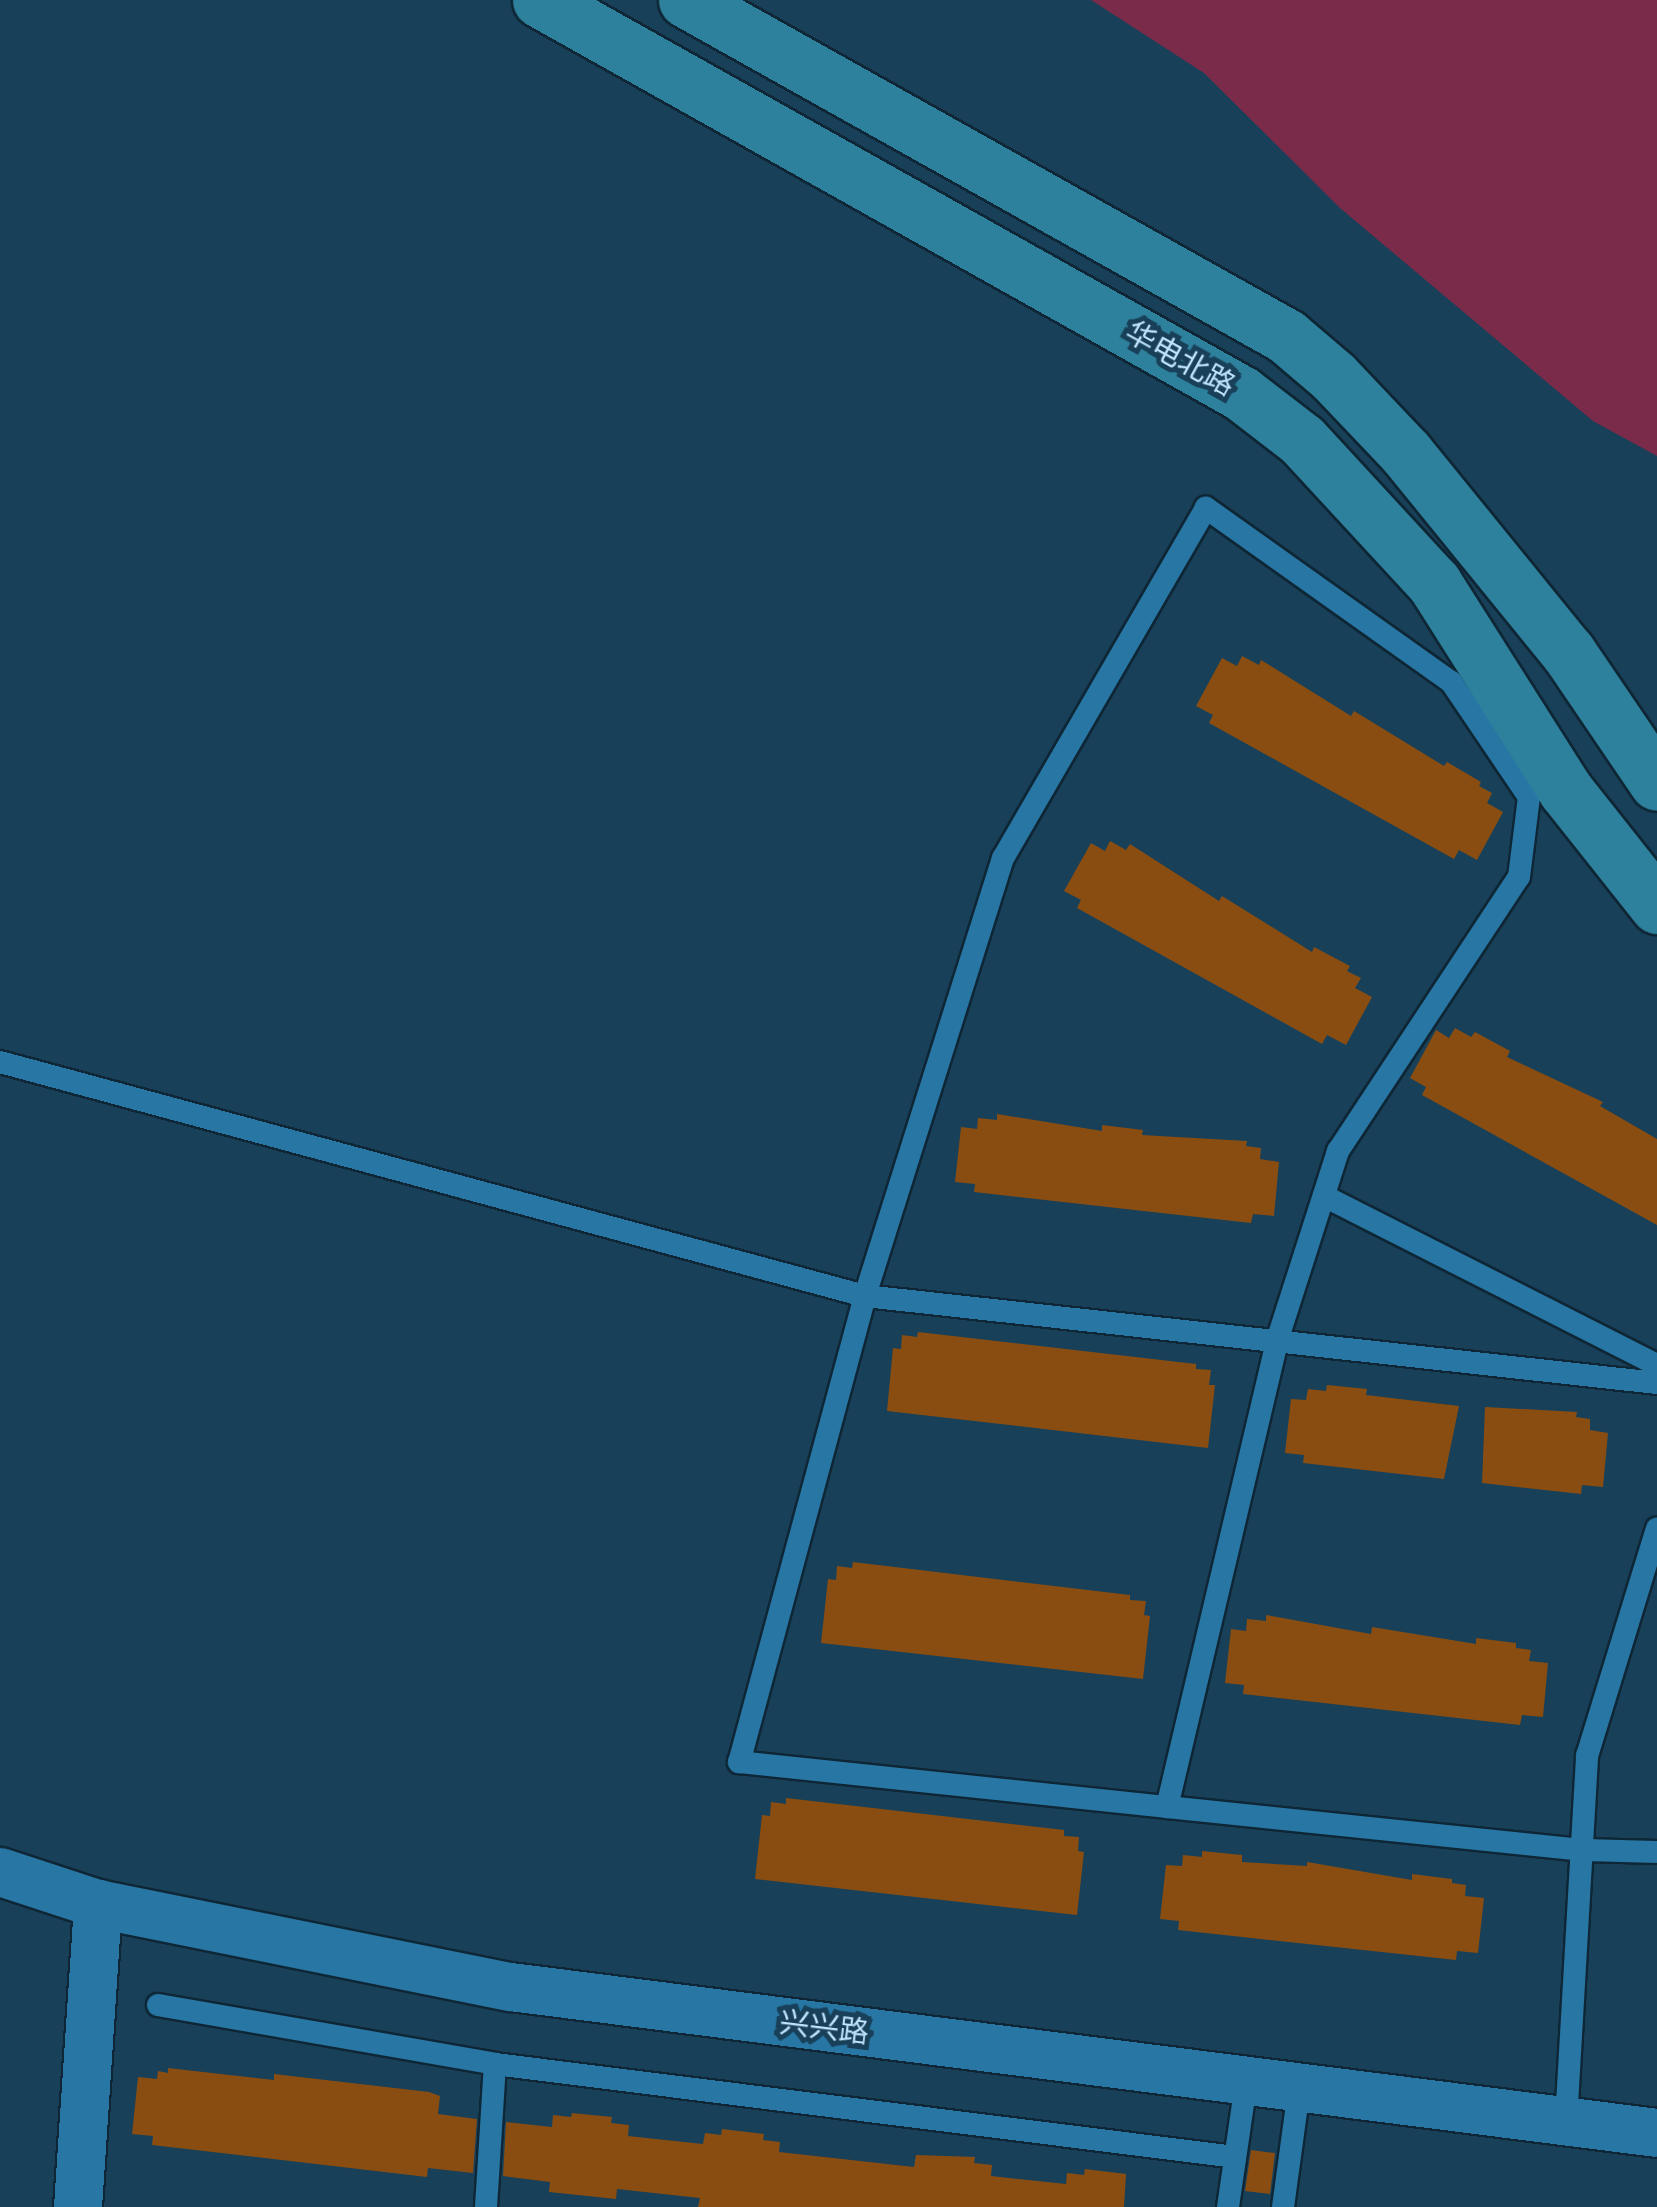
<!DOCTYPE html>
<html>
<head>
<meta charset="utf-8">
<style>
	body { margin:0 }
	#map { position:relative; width:1657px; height:2207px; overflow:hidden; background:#184059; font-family:Arial,"Noto Sans SC",sans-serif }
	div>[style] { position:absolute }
	.green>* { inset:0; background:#7b2b4a }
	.building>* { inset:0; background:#894d11 }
	.roads { filter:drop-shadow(2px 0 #0e2635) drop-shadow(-2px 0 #0e2635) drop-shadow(0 2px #0e2635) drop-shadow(0 -2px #0e2635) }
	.lane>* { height:22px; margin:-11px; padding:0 11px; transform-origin:11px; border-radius:11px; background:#2776a3 }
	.street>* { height:48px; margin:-24px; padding:0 24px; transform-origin:24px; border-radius:24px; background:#2776a3 }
	.secondary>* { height:55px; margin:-27.5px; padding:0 27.5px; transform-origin:27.5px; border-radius:27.5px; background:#2e819c }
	span { translate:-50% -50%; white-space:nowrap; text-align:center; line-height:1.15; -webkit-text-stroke:10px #184059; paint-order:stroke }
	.street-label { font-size:30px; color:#c0e4fd }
</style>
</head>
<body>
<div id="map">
	<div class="green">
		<i style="clip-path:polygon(1091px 0,1657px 0,1657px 456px,1593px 421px,1340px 208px,1204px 73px)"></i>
	</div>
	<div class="building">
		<i style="clip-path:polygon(1242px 656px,1259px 665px,1261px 660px,1351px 716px,1354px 711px,1444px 766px,1447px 762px,1481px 782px,1479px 786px,1492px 793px,1487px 803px,1503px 812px,1477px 860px,1459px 850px,1454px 859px,1209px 723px,1213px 715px,1196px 706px,1222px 658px,1237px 666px)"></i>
		<i style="clip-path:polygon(1110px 841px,1126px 850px,1130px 844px,1219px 901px,1222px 896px,1312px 952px,1314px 947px,1350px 966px,1347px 971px,1361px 978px,1355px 988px,1372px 997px,1346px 1045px,1327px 1035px,1322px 1044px,1077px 908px,1081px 900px,1064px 891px,1091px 843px,1105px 851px)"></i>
		<i style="clip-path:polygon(1455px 1028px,1471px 1037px,1475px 1032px,1510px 1051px,1507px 1057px,1603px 1102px,1600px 1106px,1657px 1139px,1657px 1225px,1422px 1095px,1426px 1087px,1410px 1078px,1436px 1030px,1449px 1038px)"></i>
		<i style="clip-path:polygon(997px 1114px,1102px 1131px,1102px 1125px,1143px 1130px,1142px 1135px,1247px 1141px,1246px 1146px,1261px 1148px,1260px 1159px,1279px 1162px,1274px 1216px,1253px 1214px,1251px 1223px,974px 1192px,975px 1184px,955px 1182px,961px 1127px,977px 1129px,978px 1118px,997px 1120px)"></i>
		<i style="clip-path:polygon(918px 1332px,1196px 1364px,1196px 1369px,1211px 1370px,1209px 1385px,1215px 1385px,1208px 1448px,887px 1411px,893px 1348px,901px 1349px,902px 1335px,917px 1337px)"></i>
		<i style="clip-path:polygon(1327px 1385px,1367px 1389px,1366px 1395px,1459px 1406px,1444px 1479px,1303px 1463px,1304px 1455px,1285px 1453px,1291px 1399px,1306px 1400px,1308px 1389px,1326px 1391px)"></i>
		<i style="clip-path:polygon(1485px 1407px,1577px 1412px,1576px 1417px,1590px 1419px,1590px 1430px,1608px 1433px,1603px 1487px,1582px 1485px,1581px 1494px,1482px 1483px)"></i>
		<i style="clip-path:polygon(853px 1562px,1130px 1595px,1130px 1600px,1146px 1601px,1144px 1615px,1150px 1616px,1143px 1679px,821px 1643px,828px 1579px,836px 1580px,837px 1566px,852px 1568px)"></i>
		<i style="clip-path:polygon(1266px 1615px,1371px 1634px,1372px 1627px,1476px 1644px,1476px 1638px,1516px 1643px,1516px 1648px,1531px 1650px,1529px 1661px,1548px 1663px,1543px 1717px,1522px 1715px,1520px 1725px,1243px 1694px,1244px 1685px,1225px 1683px,1231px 1629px,1246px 1631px,1247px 1619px,1266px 1621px)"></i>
		<i style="clip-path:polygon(786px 1798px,1064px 1830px,1064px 1836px,1079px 1837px,1078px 1851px,1084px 1852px,1077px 1915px,755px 1879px,762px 1815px,770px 1816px,771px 1802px,786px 1804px)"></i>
		<i style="clip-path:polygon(1202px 1851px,1242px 1855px,1242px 1862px,1307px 1866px,1307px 1862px,1412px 1880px,1412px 1874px,1452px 1879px,1452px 1883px,1466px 1885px,1465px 1896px,1484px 1898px,1478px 1953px,1457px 1951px,1456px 1960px,1178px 1930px,1179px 1921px,1160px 1919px,1166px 1865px,1182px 1866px,1183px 1855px,1202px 1857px)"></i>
		<i style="clip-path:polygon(168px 2068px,274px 2080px,274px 2074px,429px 2092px,440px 2096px,438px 2114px,477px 2119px,473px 2173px,428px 2168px,427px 2177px,152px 2145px,153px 2136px,132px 2134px,138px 2077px,157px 2079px,158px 2071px,168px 2073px)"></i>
		<i style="clip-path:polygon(572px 2113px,612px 2117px,611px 2123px,629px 2125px,628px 2136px,703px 2144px,705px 2133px,721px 2135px,722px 2129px,764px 2134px,763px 2140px,780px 2142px,779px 2152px,914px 2167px,916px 2155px,975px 2157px,974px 2163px,992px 2165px,991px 2176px,1066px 2184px,1067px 2173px,1084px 2175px,1085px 2169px,1126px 2174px,1124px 2207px,698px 2207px,700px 2198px,617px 2189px,616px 2199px,549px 2192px,550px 2182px,503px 2176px,506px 2122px,552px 2127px,553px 2115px,571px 2117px)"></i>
		<i style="clip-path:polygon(1251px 2150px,1275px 2153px,1270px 2194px,1245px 2191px)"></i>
	</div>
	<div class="roads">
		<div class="lane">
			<i style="left:0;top:1062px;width:896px;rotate:15.14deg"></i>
			<i style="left:865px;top:1296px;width:797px;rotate:6.27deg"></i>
			<i style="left:1324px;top:1196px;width:373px;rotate:26.9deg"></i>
			<i style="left:1167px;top:1807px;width:479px;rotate:-76.7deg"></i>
			<i style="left:1277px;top:1341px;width:200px;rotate:-72.2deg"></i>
			<i style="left:1338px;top:1151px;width:328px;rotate:-56.6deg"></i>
			<i style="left:1519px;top:877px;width:81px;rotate:-82.9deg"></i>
			<i style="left:1529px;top:797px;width:139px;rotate:-124.1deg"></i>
			<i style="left:1451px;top:682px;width:301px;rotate:-144.6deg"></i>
			<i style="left:1206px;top:508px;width:405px;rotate:120.1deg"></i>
			<i style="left:1003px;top:858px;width:459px;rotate:107.5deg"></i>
			<i style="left:865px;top:1296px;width:483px;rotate:105.1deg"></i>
			<i style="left:739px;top:1762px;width:430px;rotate:6deg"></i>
			<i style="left:1167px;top:1807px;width:419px;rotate:5.9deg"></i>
			<i style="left:1584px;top:1850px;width:73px;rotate:1.6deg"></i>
			<i style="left:158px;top:2005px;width:342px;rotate:9.9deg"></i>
			<i style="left:495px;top:2064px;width:746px;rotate:7.16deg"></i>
			<i style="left:1566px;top:2122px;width:367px;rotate:-86.7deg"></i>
			<i style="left:1587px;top:1756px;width:238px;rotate:-72.9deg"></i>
			<i style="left:486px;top:2207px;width:143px;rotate:-86.4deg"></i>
			<i style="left:1228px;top:2207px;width:125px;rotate:-81.7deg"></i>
			<i style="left:1283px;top:2207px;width:118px;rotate:-82.2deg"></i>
		</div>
		<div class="street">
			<i style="left:0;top:1872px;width:103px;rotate:18.1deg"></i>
			<i style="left:98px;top:1904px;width:421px;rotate:11.4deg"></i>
			<i style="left:511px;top:1987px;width:1155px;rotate:7.26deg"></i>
			<i style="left:78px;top:2207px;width:304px;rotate:-86.2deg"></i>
		</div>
		<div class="secondary">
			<i style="left:540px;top:0;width:804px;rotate:29.28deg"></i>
			<i style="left:1241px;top:393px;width:77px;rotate:37.6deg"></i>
			<i style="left:1302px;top:440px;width:195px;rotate:47.3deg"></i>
			<i style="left:1434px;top:583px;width:246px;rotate:57.6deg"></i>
			<i style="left:1566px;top:791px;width:147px;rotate:51.6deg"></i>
			<i style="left:686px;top:0;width:688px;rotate:29.25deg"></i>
			<i style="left:1286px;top:336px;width:62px;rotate:40.4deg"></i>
			<i style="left:1333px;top:376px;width:106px;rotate:46.5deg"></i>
			<i style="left:1406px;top:453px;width:257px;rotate:50.9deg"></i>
			<i style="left:1568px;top:652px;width:158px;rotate:55.8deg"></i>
		</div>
	</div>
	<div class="street-label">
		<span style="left:1180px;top:359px;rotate:29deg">华电北路</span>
		<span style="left:824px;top:2028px;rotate:7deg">兴兴路</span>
	</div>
</div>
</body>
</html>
